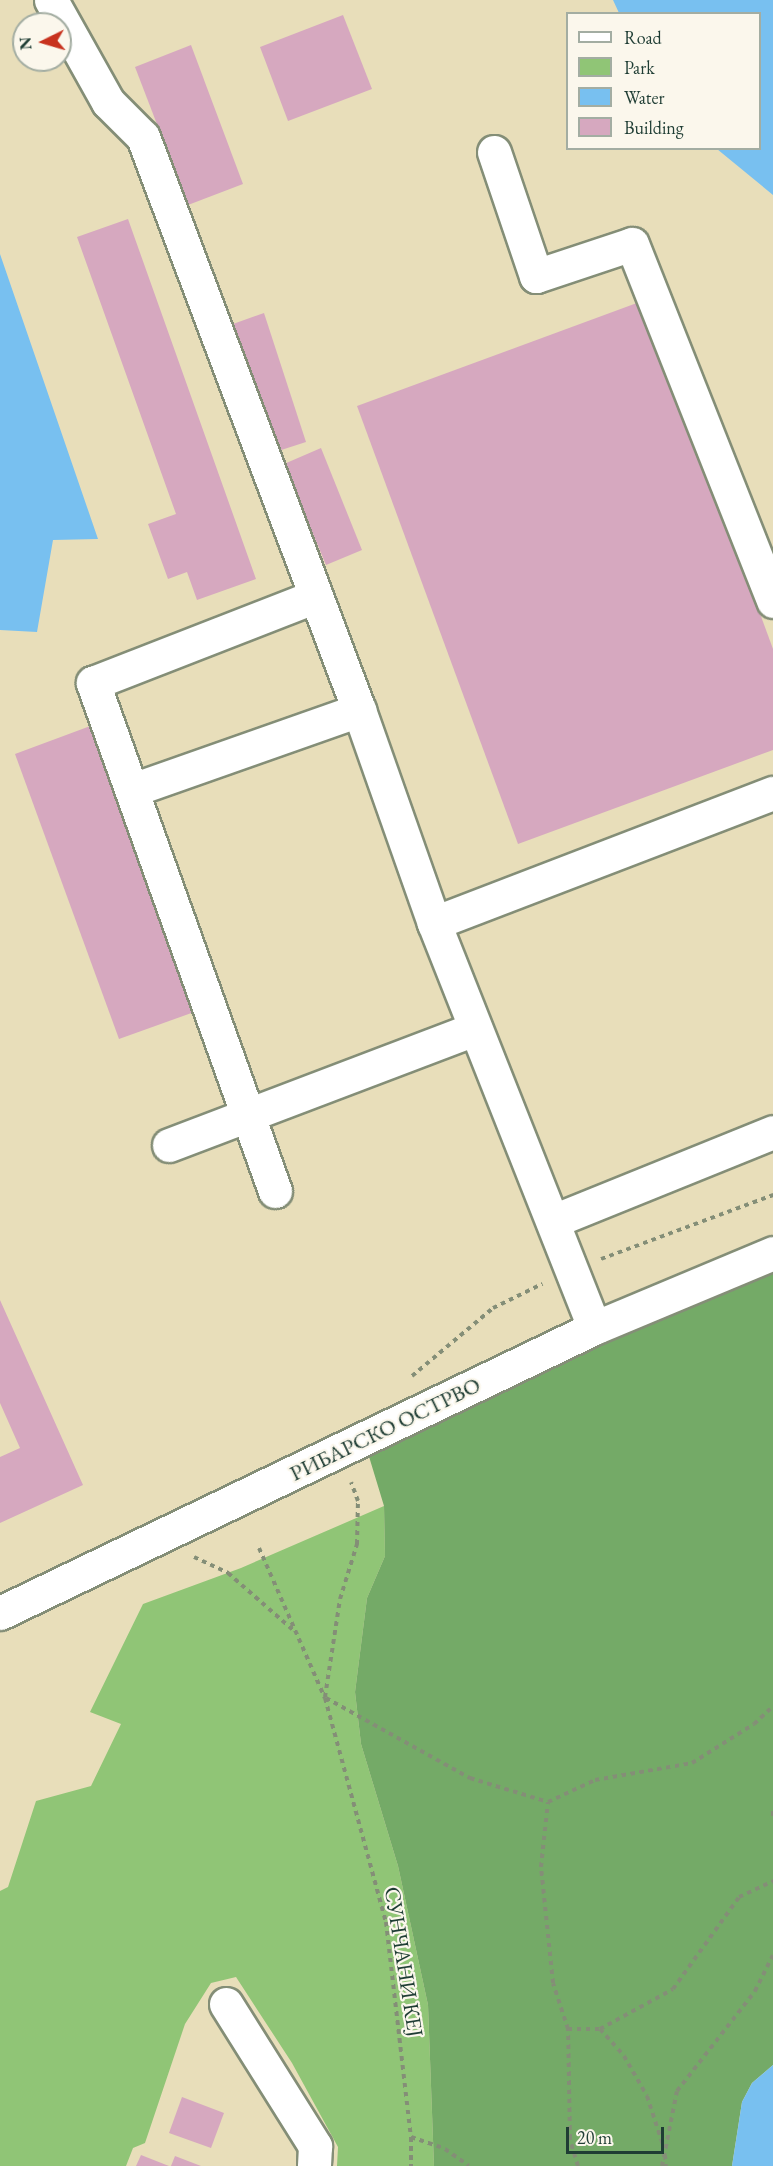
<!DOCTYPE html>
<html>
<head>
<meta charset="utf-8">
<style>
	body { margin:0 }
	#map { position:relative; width:773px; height:2166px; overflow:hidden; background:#e8deba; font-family:"EB Garamond",serif }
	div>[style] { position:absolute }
	.green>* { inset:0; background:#90c576 }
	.forest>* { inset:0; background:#74aa67 }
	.water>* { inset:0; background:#78c0f0 }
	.building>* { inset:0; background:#d6a8bf }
	.path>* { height:4px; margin-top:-2px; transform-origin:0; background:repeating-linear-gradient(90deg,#848e77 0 4.5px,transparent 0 9px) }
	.roads { filter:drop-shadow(2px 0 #848e77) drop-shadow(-2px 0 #848e77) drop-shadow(0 2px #848e77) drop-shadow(0 -2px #848e77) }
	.minor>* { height:33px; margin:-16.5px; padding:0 16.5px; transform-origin:16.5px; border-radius:16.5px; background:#fff }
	span { translate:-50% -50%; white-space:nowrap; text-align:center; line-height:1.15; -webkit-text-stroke:4.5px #fbf7ec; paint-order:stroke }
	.street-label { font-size:22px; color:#1f3d34 }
	.legend { position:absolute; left:566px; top:12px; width:195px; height:138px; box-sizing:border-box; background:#fbf7ec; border:2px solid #a3ada2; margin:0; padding:8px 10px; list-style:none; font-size:18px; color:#1f3d34 }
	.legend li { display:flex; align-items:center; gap:12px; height:30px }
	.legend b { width:30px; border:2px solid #a3ada2 }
	.north { position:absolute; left:12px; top:12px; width:60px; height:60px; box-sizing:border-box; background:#fbf7ec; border:2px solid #a3ada2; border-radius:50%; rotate:265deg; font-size:16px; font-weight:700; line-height:24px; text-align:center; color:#1f3d34 }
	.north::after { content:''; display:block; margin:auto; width:21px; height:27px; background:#c8321e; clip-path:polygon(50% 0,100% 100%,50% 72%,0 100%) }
	.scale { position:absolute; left:566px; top:2127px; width:98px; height:27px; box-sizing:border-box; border:3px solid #1f3d34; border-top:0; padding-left:8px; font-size:18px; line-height:21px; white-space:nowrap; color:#1f3d34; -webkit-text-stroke:4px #fbf7ec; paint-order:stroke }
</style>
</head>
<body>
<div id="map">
	<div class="green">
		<i style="clip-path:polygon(384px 1506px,385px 1556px,367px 1598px,355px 1692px,361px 1744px,398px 1866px,428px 2005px,434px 2166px,337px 2166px,338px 2147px,292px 2063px,236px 1977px,211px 1983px,185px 2024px,145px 2143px,133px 2148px,126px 2166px,0 2166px,0 1891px,8px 1887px,36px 1801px,91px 1786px,121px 1724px,90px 1712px,143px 1604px,241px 1568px)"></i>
	</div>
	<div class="forest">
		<i style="clip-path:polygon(773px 1261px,773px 2065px,752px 2083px,742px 2102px,732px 2166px,434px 2166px,428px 2005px,398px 1866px,361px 1744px,355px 1692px,367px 1598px,385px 1556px,384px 1506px,364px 1440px)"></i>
	</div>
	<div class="water">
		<i style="clip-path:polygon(613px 0,773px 0,773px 195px,717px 149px,760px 148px,760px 14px,619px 13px)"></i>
		<i style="clip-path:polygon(0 254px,98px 539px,53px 540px,37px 632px,0 630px)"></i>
		<i style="clip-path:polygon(773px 2065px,773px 2166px,732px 2166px,742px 2102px,752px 2083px)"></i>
	</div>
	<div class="building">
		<i style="clip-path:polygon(343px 15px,372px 89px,288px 121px,260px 47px)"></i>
		<i style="clip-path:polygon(191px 45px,243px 184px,188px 205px,135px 67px)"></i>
		<i style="clip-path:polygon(128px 219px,256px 579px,197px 600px,187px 572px,168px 579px,148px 524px,176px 514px,77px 237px)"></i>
		<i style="clip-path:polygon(645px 300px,773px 649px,773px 750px,518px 844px,357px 406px)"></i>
		<i style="clip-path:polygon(264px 313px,306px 442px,275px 452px,233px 324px)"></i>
		<i style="clip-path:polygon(321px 448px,362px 550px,326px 565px,284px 464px)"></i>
		<i style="clip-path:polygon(93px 725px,197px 1011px,119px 1039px,15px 754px)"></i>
		<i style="clip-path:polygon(0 1300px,83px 1485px,0 1523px,0 1457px,20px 1448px,0 1403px)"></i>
		<i style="clip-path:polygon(182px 2097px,224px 2113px,211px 2148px,169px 2133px)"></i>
		<i style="clip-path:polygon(141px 2155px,169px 2166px,136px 2166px)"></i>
		<i style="clip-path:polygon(175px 2156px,201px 2166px,171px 2166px)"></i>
	</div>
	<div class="path">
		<i style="left:601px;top:1259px;width:184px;rotate:-20.4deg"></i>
		<i style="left:412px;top:1376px;width:106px;rotate:-40deg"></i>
		<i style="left:493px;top:1308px;width:55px;rotate:-26.1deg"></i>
		<i style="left:259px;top:1548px;width:164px;rotate:66.3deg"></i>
		<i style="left:325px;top:1698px;width:232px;rotate:74.8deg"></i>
		<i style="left:386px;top:1922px;width:216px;rotate:83.4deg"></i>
		<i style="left:411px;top:2137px;width:29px;rotate:90deg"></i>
		<i style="left:194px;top:1557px;width:38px;rotate:25deg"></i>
		<i style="left:228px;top:1573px;width:86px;rotate:41.2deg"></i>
		<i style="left:325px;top:1697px;width:99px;rotate:-81.3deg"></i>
		<i style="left:340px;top:1599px;width:58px;rotate:-72.8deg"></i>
		<i style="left:357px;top:1544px;width:43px;rotate:-88.7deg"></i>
		<i style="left:358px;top:1501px;width:20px;rotate:-110deg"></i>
		<i style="left:326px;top:1698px;width:165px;rotate:29.1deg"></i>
		<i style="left:470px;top:1778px;width:82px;rotate:17.1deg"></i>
		<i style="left:773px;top:1811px;width:7px;rotate:90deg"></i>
		<i style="left:568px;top:2029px;width:32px"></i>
		<i style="left:600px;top:2029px;width:83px;rotate:-28.7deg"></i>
		<i style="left:673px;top:1989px;width:113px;rotate:-54.3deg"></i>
		<i style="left:739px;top:1897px;width:38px;rotate:-25deg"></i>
		<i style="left:600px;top:2029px;width:36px;rotate:48deg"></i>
		<i style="left:624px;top:2056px;width:46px;rotate:60.1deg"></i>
		<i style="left:647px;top:2096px;width:55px;rotate:71.9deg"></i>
		<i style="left:411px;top:2137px;width:36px;rotate:19deg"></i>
		<i style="left:445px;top:2149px;width:29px;rotate:35deg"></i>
		<i style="left:665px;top:2155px;width:11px;rotate:85deg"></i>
		<i style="left:578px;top:2166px;width:28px;rotate:-107deg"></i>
		<i style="left:570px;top:2139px;width:110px;rotate:-91deg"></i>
		<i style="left:568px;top:2029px;width:48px;rotate:-108.1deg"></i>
		<i style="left:553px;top:1983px;width:117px;rotate:-95.9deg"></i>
		<i style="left:541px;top:1867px;width:65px;rotate:-83.9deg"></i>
		<i style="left:548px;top:1802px;width:52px;rotate:-25.1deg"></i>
		<i style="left:595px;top:1780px;width:98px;rotate:-9.9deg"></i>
		<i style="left:692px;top:1763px;width:73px;rotate:-32.2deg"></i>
		<i style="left:754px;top:1724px;width:26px;rotate:-43deg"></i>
		<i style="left:662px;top:2166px;width:76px;rotate:-78.7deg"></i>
		<i style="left:677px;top:2091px;width:127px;rotate:-52deg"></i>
		<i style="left:755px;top:1991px;width:40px;rotate:-63.4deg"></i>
	</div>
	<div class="roads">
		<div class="minor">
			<i style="left:51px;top:0;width:117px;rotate:60.8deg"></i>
			<i style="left:108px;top:102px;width:49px;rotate:45deg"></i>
			<i style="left:143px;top:137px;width:612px;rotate:69.35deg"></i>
			<i style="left:359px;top:710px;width:226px;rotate:70.6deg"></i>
			<i style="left:434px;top:923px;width:435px;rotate:68.4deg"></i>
			<i style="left:494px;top:152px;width:131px;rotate:71.3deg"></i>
			<i style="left:536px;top:276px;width:101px;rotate:-18.4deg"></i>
			<i style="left:632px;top:244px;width:384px;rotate:68.4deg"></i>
			<i style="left:132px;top:790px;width:241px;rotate:-19.4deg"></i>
			<i style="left:434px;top:923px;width:363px;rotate:-21deg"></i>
			<i style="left:169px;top:1145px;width:327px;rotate:-20.8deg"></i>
			<i style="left:275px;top:1191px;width:540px;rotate:-109.71deg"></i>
			<i style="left:93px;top:683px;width:239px;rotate:-21.3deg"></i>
			<i style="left:553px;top:1221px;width:237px;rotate:-22deg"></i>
			<i style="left:0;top:1613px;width:659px;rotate:-25.63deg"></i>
			<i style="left:594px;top:1328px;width:194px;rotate:-22.7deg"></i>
			<i style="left:226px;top:2004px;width:168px;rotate:57.9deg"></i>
			<i style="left:315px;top:2146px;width:20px;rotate:93deg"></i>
		</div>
	</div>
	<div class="street-label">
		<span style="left:385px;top:1429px;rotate:-26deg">РИБАРСКО ОСТРВО</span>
		<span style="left:404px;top:1962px;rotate:81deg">СУНЧАНИ КЕЈ</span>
	</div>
	<ul class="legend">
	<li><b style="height:8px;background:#fff"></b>Road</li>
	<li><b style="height:16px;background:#90c576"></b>Park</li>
	<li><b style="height:16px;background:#78c0f0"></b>Water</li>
	<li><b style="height:16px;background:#d6a8bf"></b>Building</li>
	</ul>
	<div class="north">N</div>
	<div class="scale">20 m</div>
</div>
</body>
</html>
